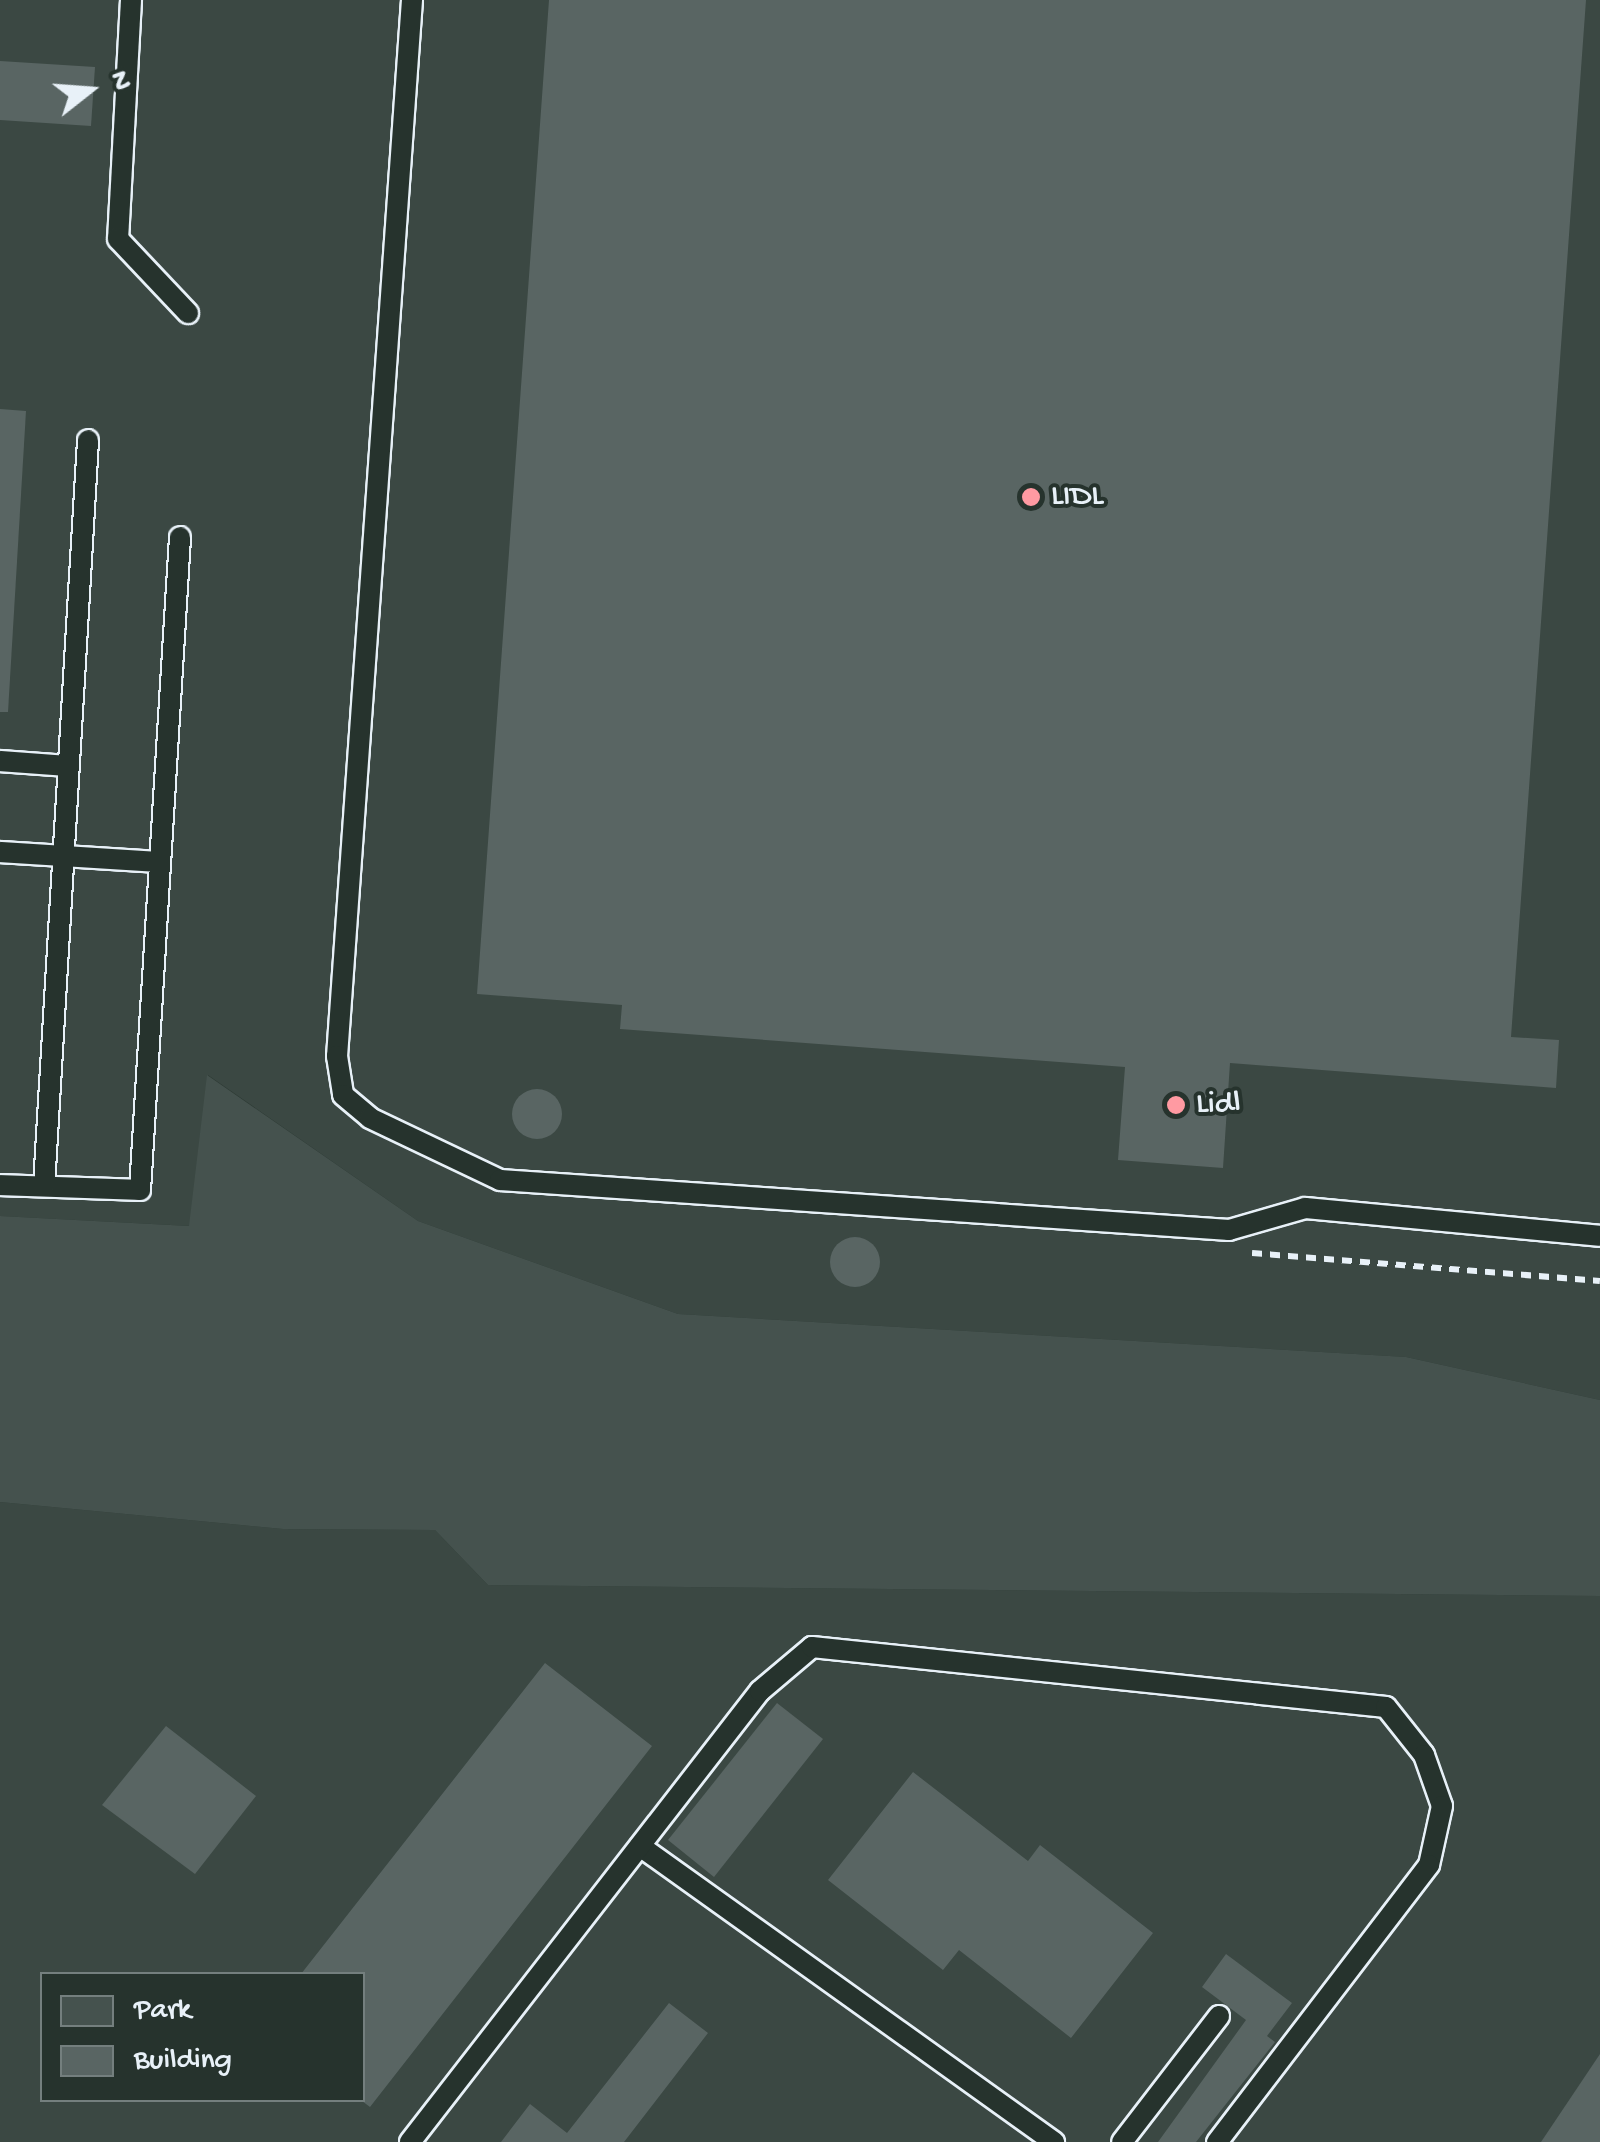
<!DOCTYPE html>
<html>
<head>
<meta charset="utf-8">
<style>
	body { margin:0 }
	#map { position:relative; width:1600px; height:2142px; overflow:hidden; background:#2e3b35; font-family:"Gochi Hand",sans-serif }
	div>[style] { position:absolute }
	.built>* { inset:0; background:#3b4843 }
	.green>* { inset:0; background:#45524e }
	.building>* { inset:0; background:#596563 }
	.round { border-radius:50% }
	.path>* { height:6px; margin-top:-3px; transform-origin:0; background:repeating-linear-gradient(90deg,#e8f1f8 0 10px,transparent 0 18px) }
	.roads { filter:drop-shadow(2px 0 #e8f1f8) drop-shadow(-2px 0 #e8f1f8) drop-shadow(0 2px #e8f1f8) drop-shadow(0 -2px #e8f1f8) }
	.lane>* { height:20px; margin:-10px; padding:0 10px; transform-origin:10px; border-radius:10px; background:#26332d }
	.dots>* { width:28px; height:28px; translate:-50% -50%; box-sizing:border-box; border:5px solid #26332d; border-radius:50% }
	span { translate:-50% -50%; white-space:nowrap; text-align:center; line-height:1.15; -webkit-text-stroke:8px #26332d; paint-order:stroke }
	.poi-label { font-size:32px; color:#e8f1f8 }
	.left { translate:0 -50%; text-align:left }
	.legend { position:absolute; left:40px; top:1972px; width:325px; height:130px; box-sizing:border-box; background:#26332d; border:2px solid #747f7e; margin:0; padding:12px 18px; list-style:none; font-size:30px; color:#e8f1f8 }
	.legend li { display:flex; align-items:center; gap:20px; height:50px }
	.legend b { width:50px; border:2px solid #747f7e }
	.north { position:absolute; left:40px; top:40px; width:100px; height:100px; -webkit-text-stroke:8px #26332d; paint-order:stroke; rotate:73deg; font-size:28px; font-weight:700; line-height:40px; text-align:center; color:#e8f1f8 }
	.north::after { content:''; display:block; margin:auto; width:35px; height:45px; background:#e8f1f8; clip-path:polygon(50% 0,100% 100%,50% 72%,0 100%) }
</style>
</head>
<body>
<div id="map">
	<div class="built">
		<i style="clip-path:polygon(0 0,1600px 0,1600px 1400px,1406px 1357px,678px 1314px,418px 1221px,208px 1075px,190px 1226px,0 1216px)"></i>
		<i style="clip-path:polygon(evenodd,0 1502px,283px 1529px,435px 1530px,488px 1585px,1600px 1596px,1600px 2142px,0 2142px,0 1502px,42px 1974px,362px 1974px,362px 2100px,42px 2100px,42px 1974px)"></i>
	</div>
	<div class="green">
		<i style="clip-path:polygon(207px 1075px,418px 1221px,678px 1314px,1406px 1357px,1600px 1400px,1600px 1596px,488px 1585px,435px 1530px,283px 1529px,0 1502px,0 1216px,189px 1226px)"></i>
	</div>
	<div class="building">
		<i style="clip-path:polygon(549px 0,1586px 0,1511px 1037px,1559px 1040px,1556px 1088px,1230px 1063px,1223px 1168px,1118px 1160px,1125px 1067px,620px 1029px,622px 1005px,477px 994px)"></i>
		<i style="clip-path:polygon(0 61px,95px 67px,91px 126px,0 120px)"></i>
		<i style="clip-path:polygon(0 409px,26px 411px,8px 712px,0 712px)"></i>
		<i class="round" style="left:512px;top:1089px;width:50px;height:50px"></i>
		<i class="round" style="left:830px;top:1237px;width:50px;height:50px"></i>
		<i style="clip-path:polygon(545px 1663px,652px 1746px,370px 2107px,362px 2101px,362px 1974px,301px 1974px)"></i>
		<i style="clip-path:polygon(777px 1703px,823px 1739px,714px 1877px,668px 1840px)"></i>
		<i style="clip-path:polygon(166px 1726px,256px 1796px,195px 1874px,102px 1805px)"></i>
		<i style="clip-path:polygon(913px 1772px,1028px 1861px,1040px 1845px,1153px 1933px,1071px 2038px,959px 1950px,943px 1970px,828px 1880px)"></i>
		<i style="clip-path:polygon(1226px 1954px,1292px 2003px,1267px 2036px,1275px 2042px,1196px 2142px,1158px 2142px,1246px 2020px,1202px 1987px)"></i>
		<i style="clip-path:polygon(669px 2003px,708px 2033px,624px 2142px,501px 2142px,530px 2104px,567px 2133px)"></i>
		<i style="clip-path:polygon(1600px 2054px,1600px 2142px,1541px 2142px)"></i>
	</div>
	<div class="path">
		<i style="left:1252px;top:1253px;width:349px;rotate:4.6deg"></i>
	</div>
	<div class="roads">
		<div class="lane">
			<i style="left:131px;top:0;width:239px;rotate:93.1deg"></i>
			<i style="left:118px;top:239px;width:102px;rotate:46.6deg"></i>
			<i style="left:412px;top:0;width:1059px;rotate:94.06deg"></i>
			<i style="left:337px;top:1056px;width:39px;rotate:81deg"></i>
			<i style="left:343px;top:1095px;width:35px;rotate:40deg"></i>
			<i style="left:370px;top:1118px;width:144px;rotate:25.5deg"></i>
			<i style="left:500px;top:1180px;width:731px;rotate:3.92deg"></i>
			<i style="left:1229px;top:1230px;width:79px;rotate:-16.1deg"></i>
			<i style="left:1305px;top:1208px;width:296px;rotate:5.4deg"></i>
			<i style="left:0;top:761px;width:68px;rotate:4.2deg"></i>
			<i style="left:0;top:852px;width:157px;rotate:3.6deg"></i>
			<i style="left:0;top:1185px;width:140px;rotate:2deg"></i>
			<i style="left:140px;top:1190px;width:654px;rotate:-86.49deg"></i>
			<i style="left:44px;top:1186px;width:747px;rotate:-86.62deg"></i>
			<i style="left:640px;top:1846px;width:509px;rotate:35.56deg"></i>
			<i style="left:410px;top:2142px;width:571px;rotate:-52.19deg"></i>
			<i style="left:760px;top:1691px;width:68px;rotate:-40.2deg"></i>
			<i style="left:812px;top:1647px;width:577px;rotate:5.97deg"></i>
			<i style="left:1386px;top:1707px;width:61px;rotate:51.6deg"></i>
			<i style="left:1424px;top:1755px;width:54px;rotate:70.6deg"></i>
			<i style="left:1442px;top:1806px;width:60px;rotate:102.4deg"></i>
			<i style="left:1429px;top:1865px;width:349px;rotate:127.4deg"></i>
			<i style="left:1122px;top:2142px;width:159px;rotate:-52.4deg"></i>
		</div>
	</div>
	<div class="dots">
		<i style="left:1031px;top:497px;background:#ff9aa2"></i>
		<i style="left:1176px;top:1105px;background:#ff9aa2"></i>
	</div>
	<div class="poi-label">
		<span class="left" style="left:1051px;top:497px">LIDL</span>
		<span class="left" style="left:1196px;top:1105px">Lidl</span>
	</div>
	<ul class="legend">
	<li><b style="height:28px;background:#45524e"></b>Park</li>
	<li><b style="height:28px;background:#596563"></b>Building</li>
	</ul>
	<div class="north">N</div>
</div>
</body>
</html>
